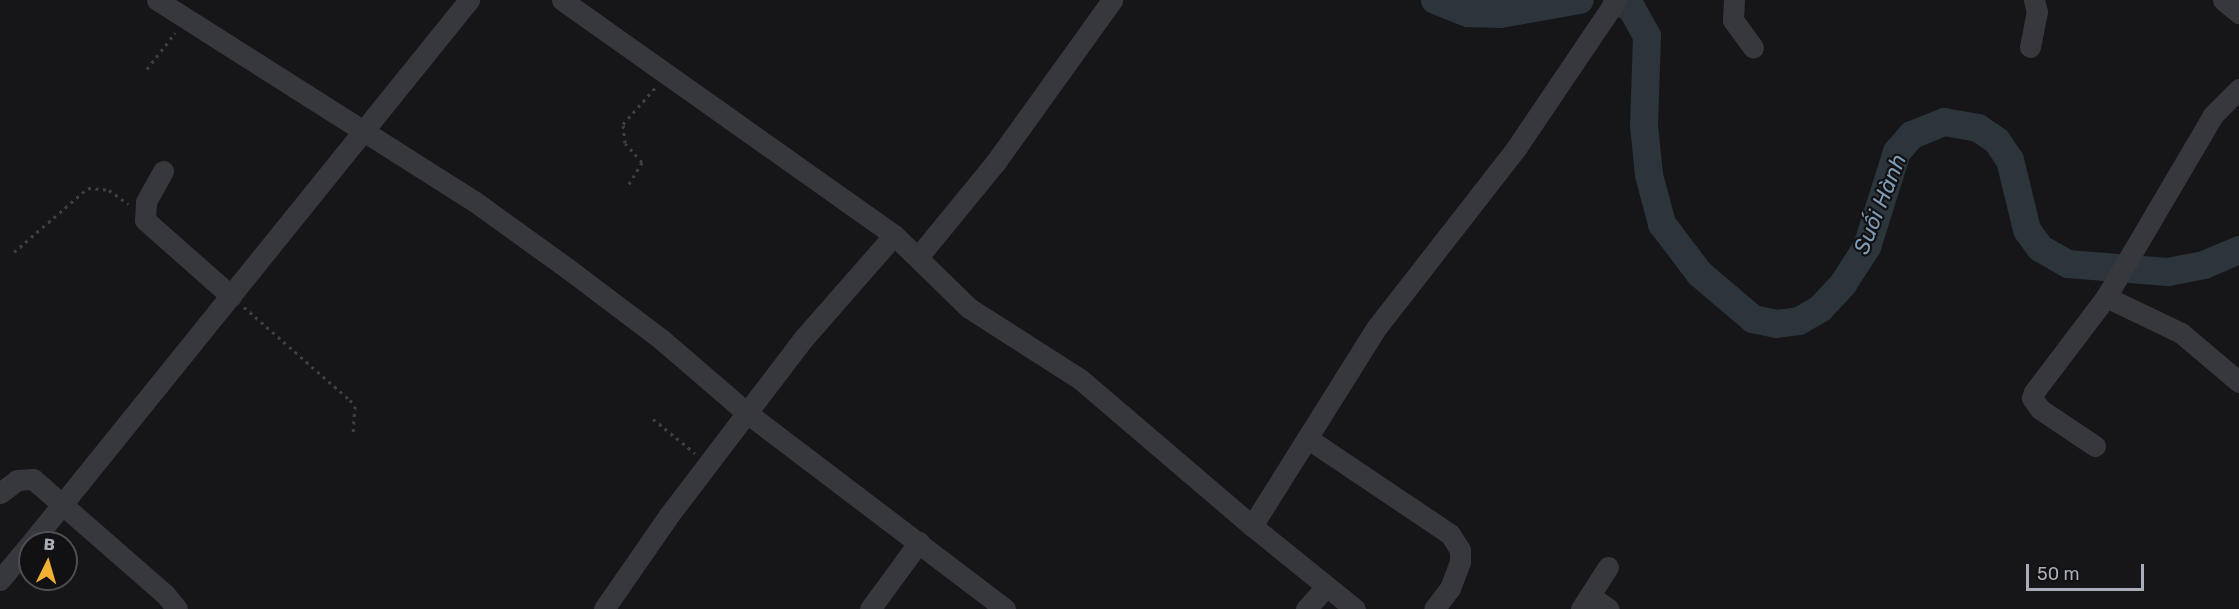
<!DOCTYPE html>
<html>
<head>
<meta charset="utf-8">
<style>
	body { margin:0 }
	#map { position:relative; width:2239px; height:609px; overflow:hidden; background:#161618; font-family:Rubik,sans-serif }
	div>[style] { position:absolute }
	.river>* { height:28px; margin:-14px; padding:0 14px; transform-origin:14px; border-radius:14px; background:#2c353c }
	.path>* { height:3px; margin-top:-1.5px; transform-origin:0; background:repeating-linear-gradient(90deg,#3d3f44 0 3px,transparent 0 7.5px) }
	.minor>* { height:21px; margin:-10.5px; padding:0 10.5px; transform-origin:10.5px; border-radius:10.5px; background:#37383d }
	span { translate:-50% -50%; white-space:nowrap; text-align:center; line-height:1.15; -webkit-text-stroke:4.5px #111113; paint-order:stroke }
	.water-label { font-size:22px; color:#7f9bb3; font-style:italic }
	.north { position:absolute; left:18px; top:531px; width:60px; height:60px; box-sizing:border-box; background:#111113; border:2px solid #4d4f55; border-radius:50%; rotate:5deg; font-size:16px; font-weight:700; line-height:24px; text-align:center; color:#a8adb8 }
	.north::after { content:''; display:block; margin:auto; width:21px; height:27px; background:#f2b134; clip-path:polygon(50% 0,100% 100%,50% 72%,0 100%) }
	.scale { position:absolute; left:2026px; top:564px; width:118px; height:27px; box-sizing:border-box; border:3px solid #a8adb8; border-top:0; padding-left:8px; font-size:18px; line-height:21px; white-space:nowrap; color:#a8adb8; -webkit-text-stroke:4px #111113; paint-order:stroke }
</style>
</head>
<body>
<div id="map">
	<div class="river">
		<i style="left:1435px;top:0;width:35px;rotate:22deg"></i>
		<i style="left:1468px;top:13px;width:32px;rotate:2deg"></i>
		<i style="left:1500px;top:14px;width:81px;rotate:-9.9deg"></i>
		<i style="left:1617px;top:0;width:17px;rotate:31deg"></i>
		<i style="left:1632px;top:9px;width:31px;rotate:61deg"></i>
		<i style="left:1647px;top:36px;width:89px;rotate:91.9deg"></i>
		<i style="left:1644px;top:125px;width:50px;rotate:84.3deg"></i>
		<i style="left:1649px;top:175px;width:51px;rotate:75.1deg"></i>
		<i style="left:1662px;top:224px;width:63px;rotate:52.8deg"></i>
		<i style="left:1700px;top:274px;width:70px;rotate:40.3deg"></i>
		<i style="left:1753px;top:319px;width:24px;rotate:12deg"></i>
		<i style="left:1776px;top:324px;width:23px;rotate:-7deg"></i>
		<i style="left:1799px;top:321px;width:24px;rotate:-30deg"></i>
		<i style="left:1820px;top:309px;width:34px;rotate:-47deg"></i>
		<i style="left:1843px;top:284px;width:44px;rotate:-57deg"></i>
		<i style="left:1867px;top:247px;width:100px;rotate:-72.5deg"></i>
		<i style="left:1897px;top:152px;width:23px;rotate:-49deg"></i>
		<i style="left:1912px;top:135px;width:35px;rotate:-22deg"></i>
		<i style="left:1944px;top:122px;width:35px;rotate:10deg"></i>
		<i style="left:1978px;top:128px;width:23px;rotate:34deg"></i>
		<i style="left:1997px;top:141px;width:23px;rotate:56deg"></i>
		<i style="left:2010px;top:160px;width:72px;rotate:76.3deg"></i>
		<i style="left:2027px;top:230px;width:22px;rotate:54deg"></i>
		<i style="left:2040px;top:248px;width:32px;rotate:30deg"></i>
		<i style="left:2068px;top:264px;width:100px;rotate:4.6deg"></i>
		<i style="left:2168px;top:272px;width:37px;rotate:-11deg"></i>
		<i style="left:2204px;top:265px;width:38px;rotate:-23deg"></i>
	</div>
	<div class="path">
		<i style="left:147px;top:69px;width:46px;rotate:-52.1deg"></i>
		<i style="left:629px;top:184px;width:26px;rotate:-59deg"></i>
		<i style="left:642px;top:162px;width:25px;rotate:-132deg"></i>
		<i style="left:625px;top:143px;width:19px;rotate:-96deg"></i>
		<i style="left:623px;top:124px;width:48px;rotate:-48.4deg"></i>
		<i style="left:14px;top:252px;width:98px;rotate:-40.9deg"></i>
		<i style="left:88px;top:188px;width:21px;rotate:5deg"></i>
		<i style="left:109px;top:190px;width:24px;rotate:36deg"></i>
		<i style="left:244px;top:307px;width:141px;rotate:41.3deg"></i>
		<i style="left:350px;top:400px;width:8px;rotate:50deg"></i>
		<i style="left:355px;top:406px;width:29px;rotate:94deg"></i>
		<i style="left:653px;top:419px;width:54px;rotate:39deg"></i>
	</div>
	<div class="minor">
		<i style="left:157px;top:0;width:375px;rotate:32.4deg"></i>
		<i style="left:474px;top:201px;width:115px;rotate:35.8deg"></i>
		<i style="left:567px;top:268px;width:118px;rotate:37.1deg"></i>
		<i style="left:661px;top:339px;width:113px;rotate:40.7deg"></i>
		<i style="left:747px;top:413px;width:324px;rotate:37.2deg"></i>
		<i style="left:562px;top:0;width:407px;rotate:35.3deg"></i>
		<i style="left:894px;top:235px;width:105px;rotate:44.2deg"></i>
		<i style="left:969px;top:308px;width:132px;rotate:32.6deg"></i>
		<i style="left:1080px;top:379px;width:226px;rotate:40.5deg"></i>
		<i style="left:1734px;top:0;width:20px;rotate:93deg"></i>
		<i style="left:1733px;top:20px;width:34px;rotate:54deg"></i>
		<i style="left:2223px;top:0;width:21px;rotate:39deg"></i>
		<i style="left:2030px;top:47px;width:36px;rotate:-79deg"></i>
		<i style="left:2037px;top:12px;width:12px;rotate:-104deg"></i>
		<i style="left:163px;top:171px;width:35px;rotate:119deg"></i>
		<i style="left:146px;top:202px;width:18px;rotate:93deg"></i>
		<i style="left:145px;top:220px;width:115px;rotate:41.5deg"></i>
		<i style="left:918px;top:257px;width:122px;rotate:-50.7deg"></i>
		<i style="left:995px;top:163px;width:201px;rotate:-54.3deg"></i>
		<i style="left:2106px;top:297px;width:83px;rotate:25.6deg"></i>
		<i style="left:2181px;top:333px;width:76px;rotate:40.2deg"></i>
		<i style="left:1307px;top:438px;width:172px;rotate:33.9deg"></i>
		<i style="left:1450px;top:534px;width:19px;rotate:58deg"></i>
		<i style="left:1460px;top:550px;width:12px;rotate:90deg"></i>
		<i style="left:1460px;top:562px;width:28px;rotate:111deg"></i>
		<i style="left:1450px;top:588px;width:26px;rotate:127deg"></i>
		<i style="left:2095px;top:446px;width:66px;rotate:-146.1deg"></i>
		<i style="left:2040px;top:409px;width:14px;rotate:-126deg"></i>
		<i style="left:2032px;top:398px;width:6px;rotate:-72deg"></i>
		<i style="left:2034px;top:392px;width:119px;rotate:-52.8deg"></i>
		<i style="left:2106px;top:297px;width:211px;rotate:-59.5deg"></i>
		<i style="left:2213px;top:115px;width:37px;rotate:-45deg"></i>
		<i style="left:0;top:493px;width:21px;rotate:-37deg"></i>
		<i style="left:17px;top:480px;width:16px;rotate:-4deg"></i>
		<i style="left:33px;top:479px;width:175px;rotate:41.1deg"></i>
		<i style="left:165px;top:594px;width:19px;rotate:51deg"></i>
		<i style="left:31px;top:543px;width:698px;rotate:-51.11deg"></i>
		<i style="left:0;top:580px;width:47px;rotate:-50.2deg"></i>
		<i style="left:1587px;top:602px;width:10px;rotate:-6deg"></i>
		<i style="left:1597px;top:601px;width:14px;rotate:34deg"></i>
		<i style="left:604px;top:609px;width:114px;rotate:-55.3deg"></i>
		<i style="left:669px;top:515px;width:221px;rotate:-52.7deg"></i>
		<i style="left:803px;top:339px;width:138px;rotate:-48.8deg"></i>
		<i style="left:870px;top:609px;width:83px;rotate:-53.8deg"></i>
		<i style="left:1306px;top:609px;width:30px;rotate:-48deg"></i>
		<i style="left:1355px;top:609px;width:132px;rotate:-141.1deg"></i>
		<i style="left:1252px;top:526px;width:235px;rotate:-57.9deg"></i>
		<i style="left:1377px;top:327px;width:228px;rotate:-52.1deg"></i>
		<i style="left:1517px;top:147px;width:177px;rotate:-56deg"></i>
		<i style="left:1581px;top:609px;width:50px;rotate:-57.3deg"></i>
	</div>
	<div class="water-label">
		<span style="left:1880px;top:204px;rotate:-68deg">Suối Hành</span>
	</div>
	<div class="north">B</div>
	<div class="scale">50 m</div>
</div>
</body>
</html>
